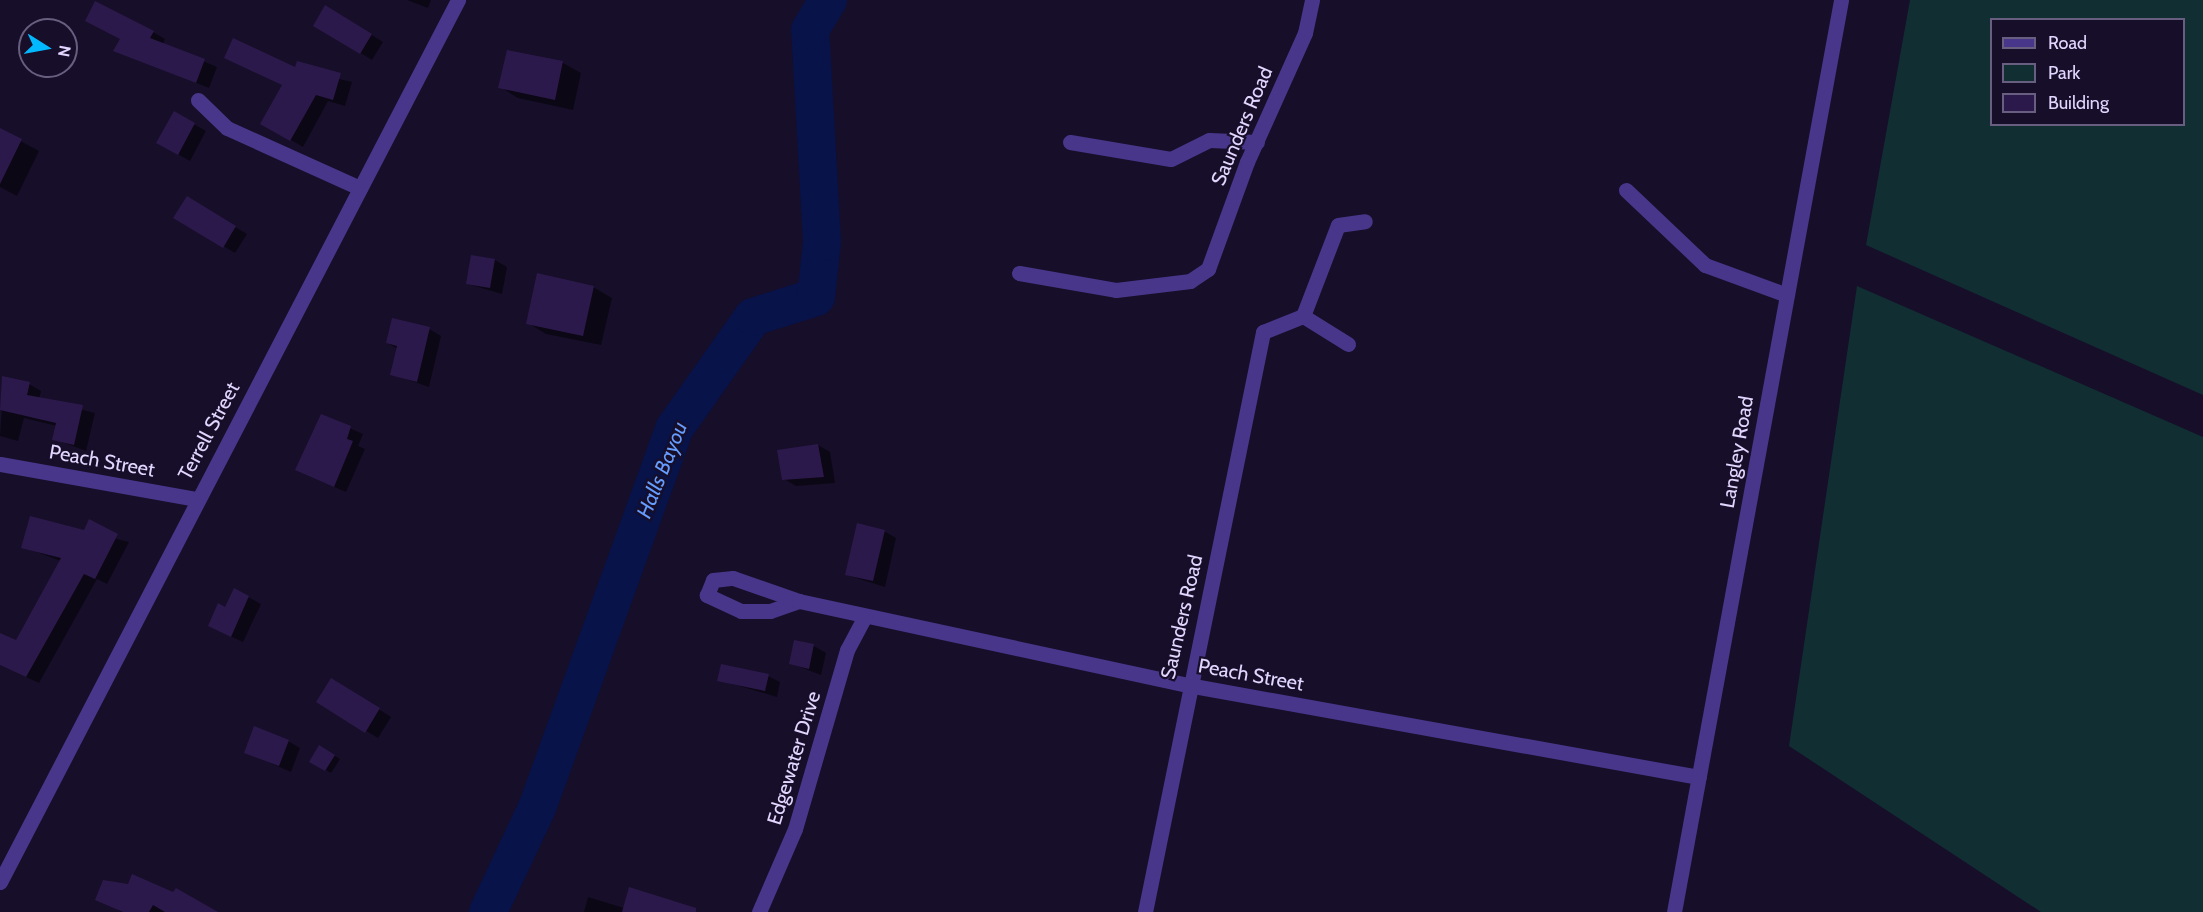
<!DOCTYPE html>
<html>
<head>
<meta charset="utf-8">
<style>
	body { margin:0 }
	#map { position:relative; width:2203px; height:912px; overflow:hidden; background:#170e29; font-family:Cabin,sans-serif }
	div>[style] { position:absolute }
	.green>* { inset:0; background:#112e33 }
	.shadow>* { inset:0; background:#0007 }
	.river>* { height:38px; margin:-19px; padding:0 19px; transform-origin:19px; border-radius:19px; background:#071349 }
	.building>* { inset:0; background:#2c194b }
	.minor>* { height:15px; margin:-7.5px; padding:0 7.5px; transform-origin:7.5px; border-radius:7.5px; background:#48368b }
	span { translate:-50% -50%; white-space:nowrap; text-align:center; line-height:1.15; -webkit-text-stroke:4.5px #170e29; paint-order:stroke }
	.street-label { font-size:20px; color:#e2d6ff }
	.water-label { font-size:21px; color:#649cff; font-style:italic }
	.legend { position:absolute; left:1990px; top:18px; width:195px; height:108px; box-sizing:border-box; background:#170e29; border:2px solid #685e7f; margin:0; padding:8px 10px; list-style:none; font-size:18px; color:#e2d6ff }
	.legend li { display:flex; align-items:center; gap:12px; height:30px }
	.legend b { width:30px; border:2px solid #685e7f }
	.north { position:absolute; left:18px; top:18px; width:60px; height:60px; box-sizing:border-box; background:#170e29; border:2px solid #685e7f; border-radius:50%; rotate:101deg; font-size:16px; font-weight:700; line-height:24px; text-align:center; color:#e2d6ff }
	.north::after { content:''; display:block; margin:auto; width:21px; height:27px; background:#02b9ff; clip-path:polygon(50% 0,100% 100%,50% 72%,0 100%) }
</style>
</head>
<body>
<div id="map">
	<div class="green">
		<i style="clip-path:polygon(evenodd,1910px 0,2203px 0,2203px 395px,1866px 245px,1910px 0,1992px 20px,2184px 20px,2184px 124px,1992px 124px,1992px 20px)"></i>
		<i style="clip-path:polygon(1857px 286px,2203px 437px,2203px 912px,2041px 912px,1789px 746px)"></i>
	</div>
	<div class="shadow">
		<i style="clip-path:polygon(407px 0,431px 0,428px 8px)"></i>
		<i style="clip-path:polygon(326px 7px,383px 42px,372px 60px,315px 25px)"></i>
		<i style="clip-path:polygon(153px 32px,165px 39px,163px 44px,217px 67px,209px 88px,115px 51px)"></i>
		<i style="clip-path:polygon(508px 51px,563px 63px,581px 73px,573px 110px,518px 98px,500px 87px)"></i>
		<i style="clip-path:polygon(296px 69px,352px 82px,345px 106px,328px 101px,303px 147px,262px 123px)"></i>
		<i style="clip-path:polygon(174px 113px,206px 131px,190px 161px,158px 143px)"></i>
		<i style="clip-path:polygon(0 130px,39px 151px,17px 196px,0 187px)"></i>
		<i style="clip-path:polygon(187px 198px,247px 234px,235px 253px,175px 217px)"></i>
		<i style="clip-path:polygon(495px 260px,507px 267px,502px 294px,468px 284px)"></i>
		<i style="clip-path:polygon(593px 287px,612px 298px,601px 345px,546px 334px,528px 323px)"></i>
		<i style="clip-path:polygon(429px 329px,441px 336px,429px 387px,391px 374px,398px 349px,387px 343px)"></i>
		<i style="clip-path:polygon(4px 378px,29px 384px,41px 391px,39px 399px,95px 413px,86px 451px,54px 439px,57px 426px,24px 418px,18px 441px,0 436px)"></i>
		<i style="clip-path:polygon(322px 416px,363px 434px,358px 446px,365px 449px,346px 492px,309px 476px)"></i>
		<i style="clip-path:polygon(818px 445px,830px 452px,835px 483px,796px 486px,784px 479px)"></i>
		<i style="clip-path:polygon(85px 531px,129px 542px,107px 584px,97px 579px,39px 683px,0 665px,0 641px,17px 642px,61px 561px,23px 547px)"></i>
		<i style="clip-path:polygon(884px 531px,896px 538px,885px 587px,847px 575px)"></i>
		<i style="clip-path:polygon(235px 590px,261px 604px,243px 642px,221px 632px)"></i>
		<i style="clip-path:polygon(814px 646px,826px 653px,821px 675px,790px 663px)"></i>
		<i style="clip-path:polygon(768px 676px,780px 682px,777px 697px,719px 680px)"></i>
		<i style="clip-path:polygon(344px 687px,391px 717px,378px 738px,318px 702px)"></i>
		<i style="clip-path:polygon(288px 741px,300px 748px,291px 772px,246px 752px)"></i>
		<i style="clip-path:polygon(320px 747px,340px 759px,331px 773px,311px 761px)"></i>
		<i style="clip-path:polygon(129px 886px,214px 912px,122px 912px,97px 899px)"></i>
		<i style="clip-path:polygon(588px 897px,624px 908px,691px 912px,584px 912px)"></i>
	</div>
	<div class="river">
		<i style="left:488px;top:912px;width:115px;rotate:-64.8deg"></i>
		<i style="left:537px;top:808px;width:403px;rotate:-70.1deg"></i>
		<i style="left:674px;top:429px;width:137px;rotate:-54.8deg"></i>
		<i style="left:753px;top:317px;width:66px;rotate:-17.6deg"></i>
		<i style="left:816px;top:297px;width:55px;rotate:-83.8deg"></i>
		<i style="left:822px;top:242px;width:212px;rotate:-93.2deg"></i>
		<i style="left:810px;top:30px;width:35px;rotate:-59deg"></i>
	</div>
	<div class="building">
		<i style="clip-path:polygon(95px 1px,154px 31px,150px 38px,205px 59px,196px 83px,113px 51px,120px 39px,85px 21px)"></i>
		<i style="clip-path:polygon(325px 5px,372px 34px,360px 54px,313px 26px)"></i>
		<i style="clip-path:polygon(233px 38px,295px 67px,297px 61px,341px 73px,333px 100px,316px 95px,290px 141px,260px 124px,282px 85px,224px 58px)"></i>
		<i style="clip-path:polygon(507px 50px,563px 61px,555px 100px,498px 88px)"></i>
		<i style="clip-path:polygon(174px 111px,195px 123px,178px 155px,156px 143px)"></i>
		<i style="clip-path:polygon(0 128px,22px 139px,0 184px)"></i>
		<i style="clip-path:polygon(187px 196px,236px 226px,223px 248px,173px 218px)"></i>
		<i style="clip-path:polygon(471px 255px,495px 259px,490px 288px,466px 284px)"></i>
		<i style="clip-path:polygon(537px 273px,594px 286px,583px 336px,526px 324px)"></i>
		<i style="clip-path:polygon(392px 318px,430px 327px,417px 382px,390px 375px,397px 346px,386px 343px)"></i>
		<i style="clip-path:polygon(2px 376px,30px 382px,27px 395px,83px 405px,74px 445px,52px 440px,56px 423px,0 410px)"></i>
		<i style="clip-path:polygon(321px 414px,351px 426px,347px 439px,353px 441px,334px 487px,295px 470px)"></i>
		<i style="clip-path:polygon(818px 444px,824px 477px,782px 480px,777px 450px)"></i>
		<i style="clip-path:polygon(30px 516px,84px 530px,89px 519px,118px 534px,95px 579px,84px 574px,26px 677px,0 665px,0 633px,16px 640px,61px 558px,21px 548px)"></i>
		<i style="clip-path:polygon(857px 523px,885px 530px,873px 581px,845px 575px)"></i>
		<i style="clip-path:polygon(234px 588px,249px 596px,231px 637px,208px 626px,218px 603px,225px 607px)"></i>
		<i style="clip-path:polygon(794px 640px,814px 644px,809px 669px,789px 664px)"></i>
		<i style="clip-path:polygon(721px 664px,769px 674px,765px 691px,717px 681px)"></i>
		<i style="clip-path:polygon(331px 678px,380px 708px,365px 733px,316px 702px)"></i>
		<i style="clip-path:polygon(254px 726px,289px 740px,279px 766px,244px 753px)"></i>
		<i style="clip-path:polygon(319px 745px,335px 755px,325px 771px,309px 762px)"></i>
		<i style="clip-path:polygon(132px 874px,173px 892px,176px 888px,218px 912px,165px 912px,153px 905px,149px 912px,123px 912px,95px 900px,103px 880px,128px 884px)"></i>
		<i style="clip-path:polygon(629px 887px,696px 908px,696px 912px,622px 912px)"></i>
	</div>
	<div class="minor">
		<i style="left:198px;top:100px;width:40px;rotate:44deg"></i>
		<i style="left:227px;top:128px;width:146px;rotate:24.3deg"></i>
		<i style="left:1070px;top:142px;width:102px;rotate:9.6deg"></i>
		<i style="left:1171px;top:159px;width:42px;rotate:-26.6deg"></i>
		<i style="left:1209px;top:140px;width:48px;rotate:2.4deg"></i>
		<i style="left:1626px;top:190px;width:109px;rotate:43.5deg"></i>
		<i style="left:1705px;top:265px;width:87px;rotate:20.1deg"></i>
		<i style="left:1019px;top:273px;width:98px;rotate:9.9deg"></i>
		<i style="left:1116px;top:290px;width:75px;rotate:-6.9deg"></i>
		<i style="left:1190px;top:281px;width:22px;rotate:-34deg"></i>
		<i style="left:1208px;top:269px;width:114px;rotate:-70deg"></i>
		<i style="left:1247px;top:162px;width:141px;rotate:-65.8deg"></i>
		<i style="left:1305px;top:33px;width:34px;rotate:-78deg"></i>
		<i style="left:1303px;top:316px;width:53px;rotate:31.9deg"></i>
		<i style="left:0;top:464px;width:200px;rotate:10.1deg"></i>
		<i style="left:799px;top:601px;width:31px;rotate:161deg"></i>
		<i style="left:770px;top:611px;width:29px;rotate:180deg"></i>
		<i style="left:741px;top:611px;width:38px;rotate:-155deg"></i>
		<i style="left:707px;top:595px;width:16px;rotate:-68deg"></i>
		<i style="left:713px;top:580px;width:20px;rotate:-6deg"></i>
		<i style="left:733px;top:578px;width:70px;rotate:19.2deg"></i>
		<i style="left:799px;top:601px;width:398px;rotate:12.2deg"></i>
		<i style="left:1188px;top:685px;width:519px;rotate:10.21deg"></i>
		<i style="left:0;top:882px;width:994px;rotate:-62.56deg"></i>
		<i style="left:759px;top:912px;width:90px;rotate:-66.6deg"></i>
		<i style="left:795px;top:829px;width:186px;rotate:-73.8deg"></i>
		<i style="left:847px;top:650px;width:38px;rotate:-62deg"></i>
		<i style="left:1145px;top:912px;width:592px;rotate:-78.5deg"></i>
		<i style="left:1263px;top:332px;width:43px;rotate:-21.8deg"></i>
		<i style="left:1303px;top:316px;width:97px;rotate:-69deg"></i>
		<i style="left:1338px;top:225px;width:27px;rotate:-8deg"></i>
		<i style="left:1674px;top:912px;width:927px;rotate:-79.62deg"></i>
	</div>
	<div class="street-label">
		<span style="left:1242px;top:126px;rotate:-67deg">Saunders Road</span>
		<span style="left:209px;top:431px;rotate:-62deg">Terrell Street</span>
		<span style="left:1737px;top:452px;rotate:-80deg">Langley Road</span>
		<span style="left:102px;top:461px;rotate:10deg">Peach Street</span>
		<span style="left:1182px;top:617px;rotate:-77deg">Saunders Road</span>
		<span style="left:1251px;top:675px;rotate:10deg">Peach Street</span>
		<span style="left:794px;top:758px;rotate:-73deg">Edgewater Drive</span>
	</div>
	<div class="water-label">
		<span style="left:662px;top:470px;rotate:-68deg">Halls Bayou</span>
	</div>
	<ul class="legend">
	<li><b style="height:8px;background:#48368b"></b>Road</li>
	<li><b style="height:16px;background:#112e33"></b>Park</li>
	<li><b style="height:16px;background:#2c194b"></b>Building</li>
	</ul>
	<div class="north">N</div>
</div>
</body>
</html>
